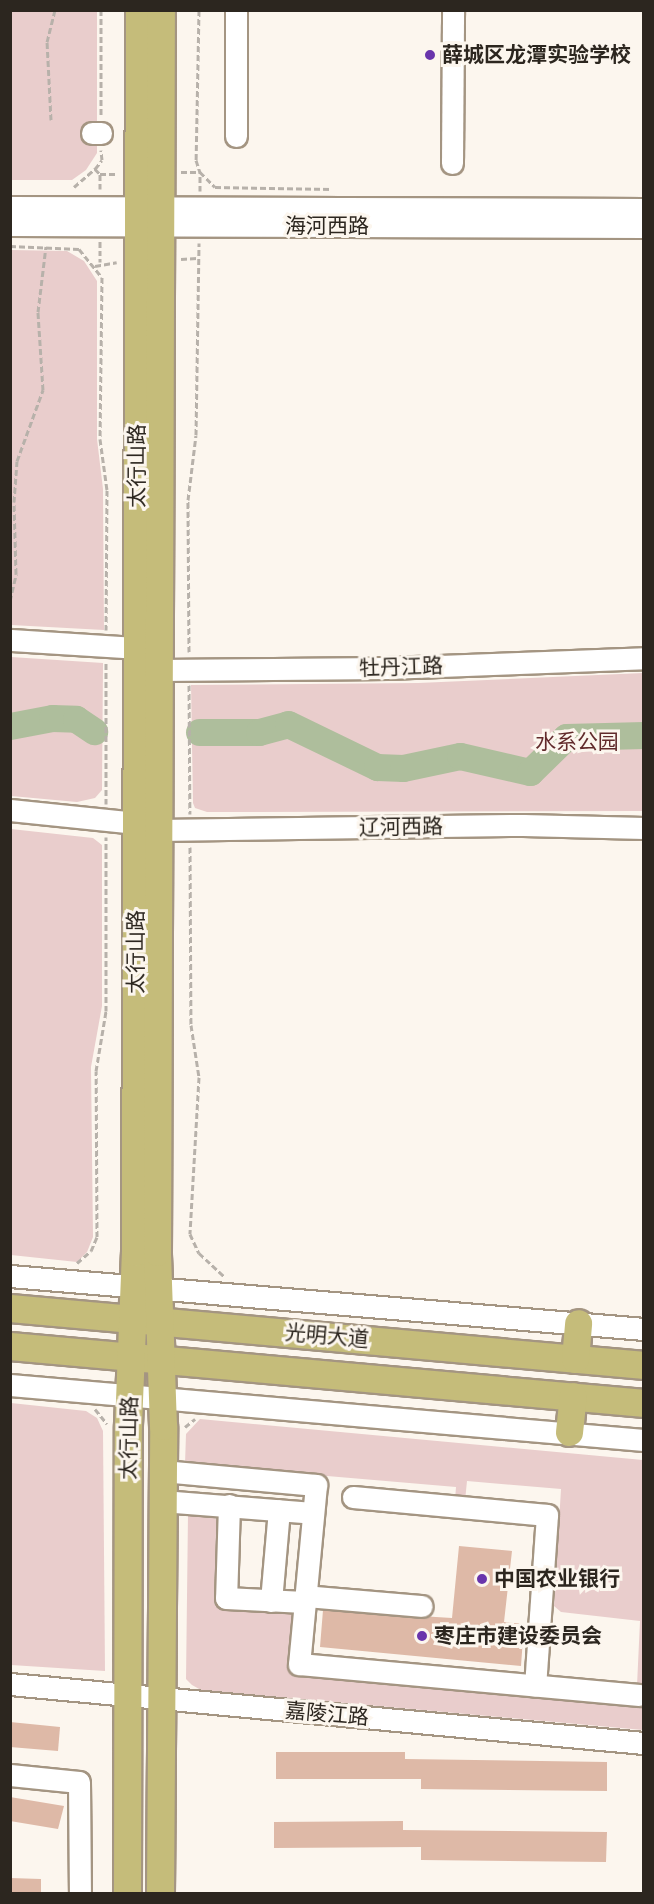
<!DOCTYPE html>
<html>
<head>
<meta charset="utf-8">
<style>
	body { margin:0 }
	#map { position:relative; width:654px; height:1904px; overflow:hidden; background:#fcf6ee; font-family:"Fira Sans","Noto Sans SC",sans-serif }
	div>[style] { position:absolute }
	.green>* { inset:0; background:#e9cdcc }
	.river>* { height:27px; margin:-13.5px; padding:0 13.5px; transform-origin:13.5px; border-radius:13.5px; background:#aebe9c }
	.building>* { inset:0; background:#deb9a7 }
	.path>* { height:3px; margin-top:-1.5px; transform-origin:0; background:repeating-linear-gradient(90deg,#b7b1aa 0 6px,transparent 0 9px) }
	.roads { filter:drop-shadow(2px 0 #a49582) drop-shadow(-2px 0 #a49582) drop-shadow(0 2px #a49582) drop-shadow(0 -2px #a49582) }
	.minor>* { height:21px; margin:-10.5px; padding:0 10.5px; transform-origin:10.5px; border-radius:10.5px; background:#fff }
	.major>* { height:27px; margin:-13.5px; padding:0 13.5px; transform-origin:13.5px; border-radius:13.5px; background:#c5bc7a }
	.dots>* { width:16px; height:16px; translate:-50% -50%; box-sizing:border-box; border:3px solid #fcf6ee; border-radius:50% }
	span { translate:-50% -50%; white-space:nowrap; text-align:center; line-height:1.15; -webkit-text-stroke:6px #fcf6ee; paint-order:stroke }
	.poi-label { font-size:21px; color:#2c261f; font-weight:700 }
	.left { translate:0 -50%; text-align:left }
	.street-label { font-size:21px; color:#2c261f }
	.park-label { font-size:21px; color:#612a2b }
	.frame { position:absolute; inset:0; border:12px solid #2c261f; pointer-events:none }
</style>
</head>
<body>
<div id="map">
	<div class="green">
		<i style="clip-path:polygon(11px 11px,97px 11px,97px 153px,86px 170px,72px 180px,11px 180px)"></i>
		<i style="clip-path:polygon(11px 250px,67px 251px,84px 261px,97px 281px,97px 439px,103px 489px,104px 630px,11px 625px)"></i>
		<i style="clip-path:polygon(11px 657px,103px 663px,102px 790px,95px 798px,77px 802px,11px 796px)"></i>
		<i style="clip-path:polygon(643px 673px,643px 811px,207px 812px,195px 808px,193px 803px,191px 685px,418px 683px)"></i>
		<i style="clip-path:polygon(11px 829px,93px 838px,102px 845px,102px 1006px,91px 1067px,93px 1237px,87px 1252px,77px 1262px,11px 1255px)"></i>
		<i style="clip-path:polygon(11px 1403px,86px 1411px,97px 1418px,103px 1431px,105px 1671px,11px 1665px)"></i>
		<i style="clip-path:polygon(200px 1419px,643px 1460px,643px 1730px,201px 1690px,192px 1685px,186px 1679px,188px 1514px,209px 1515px,219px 1521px,222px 1534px,216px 1534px,214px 1604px,292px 1611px,292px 1675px,636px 1707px,640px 1621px,561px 1612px,554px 1606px,561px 1489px,467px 1481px,465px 1501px,455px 1500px,456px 1487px,185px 1464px,186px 1434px)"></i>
	</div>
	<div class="river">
		<i style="left:10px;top:726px;width:43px;rotate:-10.8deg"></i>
		<i style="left:52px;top:718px;width:24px;rotate:2deg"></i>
		<i style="left:76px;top:719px;width:22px;rotate:34deg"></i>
		<i style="left:199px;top:732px;width:60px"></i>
		<i style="left:259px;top:732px;width:30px;rotate:-15deg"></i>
		<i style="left:288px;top:724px;width:99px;rotate:25.8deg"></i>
		<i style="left:377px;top:767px;width:26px;rotate:2deg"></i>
		<i style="left:403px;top:768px;width:58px;rotate:-11.9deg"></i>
		<i style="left:460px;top:756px;width:72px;rotate:12.9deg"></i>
		<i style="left:530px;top:772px;width:50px;rotate:-44.2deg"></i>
		<i style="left:566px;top:737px;width:78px;rotate:-1.5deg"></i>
	</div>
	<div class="building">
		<i style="clip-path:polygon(459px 1546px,512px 1551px,504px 1622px,524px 1624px,521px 1666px,320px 1647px,323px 1610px,452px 1618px)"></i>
		<i style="clip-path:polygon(10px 1722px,60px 1727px,58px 1751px,10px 1747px)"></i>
		<i style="clip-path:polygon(276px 1752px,405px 1752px,405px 1759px,607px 1762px,607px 1791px,421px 1789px,421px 1779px,276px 1779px)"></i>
		<i style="clip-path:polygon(10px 1797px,64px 1806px,58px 1829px,10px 1821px)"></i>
		<i style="clip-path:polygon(403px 1821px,403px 1830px,607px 1832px,606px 1862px,421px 1860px,421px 1847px,274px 1848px,274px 1822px)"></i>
		<i style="clip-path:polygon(10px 1878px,41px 1879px,41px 1893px,10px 1893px)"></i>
	</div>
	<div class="path">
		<i style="left:101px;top:10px;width:107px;rotate:90deg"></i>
		<i style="left:199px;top:10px;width:150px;rotate:91.1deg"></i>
		<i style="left:196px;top:160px;width:13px;rotate:72deg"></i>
		<i style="left:200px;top:172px;width:21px;rotate:45deg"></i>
		<i style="left:215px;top:187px;width:117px;rotate:1deg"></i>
		<i style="left:51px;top:120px;width:78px;rotate:-92.9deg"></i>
		<i style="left:47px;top:42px;width:33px;rotate:-76deg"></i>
		<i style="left:95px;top:169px;width:7px;rotate:45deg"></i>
		<i style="left:100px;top:174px;width:15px;rotate:90deg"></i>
		<i style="left:181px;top:172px;width:19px"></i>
		<i style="left:100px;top:174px;width:17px"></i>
		<i style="left:74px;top:187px;width:28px;rotate:-41deg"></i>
		<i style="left:95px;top:169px;width:11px;rotate:-52deg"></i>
		<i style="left:102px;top:160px;width:10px;rotate:-96deg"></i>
		<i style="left:200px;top:191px;width:19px;rotate:-90deg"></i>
		<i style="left:100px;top:241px;width:21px;rotate:90deg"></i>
		<i style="left:10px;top:246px;width:69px;rotate:2.5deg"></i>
		<i style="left:79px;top:249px;width:36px;rotate:51deg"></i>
		<i style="left:102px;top:277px;width:162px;rotate:90.7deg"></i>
		<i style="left:100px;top:439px;width:51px;rotate:82.2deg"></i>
		<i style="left:107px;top:490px;width:140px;rotate:90.4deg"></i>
		<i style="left:181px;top:259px;width:16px;rotate:-4deg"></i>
		<i style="left:95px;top:266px;width:22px;rotate:-10deg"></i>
		<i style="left:10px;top:601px;width:28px;rotate:-77deg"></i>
		<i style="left:16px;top:574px;width:72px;rotate:-91.6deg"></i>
		<i style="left:14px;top:502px;width:41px;rotate:-85.8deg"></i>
		<i style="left:17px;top:461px;width:76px;rotate:-69.9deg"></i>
		<i style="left:43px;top:390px;width:78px;rotate:-93.7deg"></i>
		<i style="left:38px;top:312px;width:66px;rotate:-83.1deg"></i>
		<i style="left:189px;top:652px;width:152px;rotate:-90.4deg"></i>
		<i style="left:188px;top:500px;width:65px;rotate:-83deg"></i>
		<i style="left:196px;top:435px;width:192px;rotate:-89.1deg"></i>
		<i style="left:189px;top:685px;width:129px;rotate:89.6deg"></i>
		<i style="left:106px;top:804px;width:141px;rotate:-90deg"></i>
		<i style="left:190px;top:847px;width:178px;rotate:89.7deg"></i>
		<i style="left:191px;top:1025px;width:53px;rotate:81.3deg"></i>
		<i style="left:199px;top:1077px;width:157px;rotate:93.3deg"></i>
		<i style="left:190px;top:1234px;width:21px;rotate:65deg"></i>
		<i style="left:199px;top:1253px;width:34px;rotate:43deg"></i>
		<i style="left:77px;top:1263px;width:18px;rotate:-41deg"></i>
		<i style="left:91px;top:1251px;width:15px;rotate:-67deg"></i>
		<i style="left:97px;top:1237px;width:166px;rotate:-90.3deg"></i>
		<i style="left:96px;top:1071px;width:61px;rotate:-80.5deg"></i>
		<i style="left:106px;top:1011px;width:174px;rotate:-90deg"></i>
		<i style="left:95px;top:1409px;width:19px;rotate:51deg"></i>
		<i style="left:185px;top:1427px;width:13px;rotate:-39deg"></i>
	</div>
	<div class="roads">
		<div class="minor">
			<i style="left:92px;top:133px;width:9px"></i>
			<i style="left:236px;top:136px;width:126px;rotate:-90deg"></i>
			<i style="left:452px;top:163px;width:153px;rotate:-89.6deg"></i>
			<i style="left:10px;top:207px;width:634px;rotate:0.18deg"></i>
			<i style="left:10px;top:225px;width:634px;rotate:0.18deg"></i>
			<i style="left:10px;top:640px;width:127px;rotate:3.6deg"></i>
			<i style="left:159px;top:670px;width:228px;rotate:-0.5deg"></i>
			<i style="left:387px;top:668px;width:257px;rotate:-2.2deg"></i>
			<i style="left:10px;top:810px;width:127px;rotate:5.9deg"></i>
			<i style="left:158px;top:830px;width:365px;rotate:-0.8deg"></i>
			<i style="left:523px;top:825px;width:121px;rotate:1.4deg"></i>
			<i style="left:10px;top:1276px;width:636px;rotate:4.78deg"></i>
			<i style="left:10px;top:1385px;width:636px;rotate:4.96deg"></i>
			<i style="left:162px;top:1471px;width:155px;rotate:5.2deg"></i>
			<i style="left:316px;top:1485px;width:180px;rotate:95.4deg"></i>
			<i style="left:299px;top:1664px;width:342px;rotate:5.2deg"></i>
			<i style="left:353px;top:1497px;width:195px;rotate:5.3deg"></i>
			<i style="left:547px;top:1515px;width:171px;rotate:94deg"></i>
			<i style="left:162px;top:1501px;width:151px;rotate:4.5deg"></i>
			<i style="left:229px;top:1505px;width:93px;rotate:91.8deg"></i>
			<i style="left:226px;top:1598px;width:78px;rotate:2.9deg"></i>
			<i style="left:305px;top:1596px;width:117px;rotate:4.9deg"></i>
			<i style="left:271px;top:1601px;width:91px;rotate:-85deg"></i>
			<i style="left:10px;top:1684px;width:637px;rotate:5.32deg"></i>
			<i style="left:10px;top:1775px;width:69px;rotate:5.8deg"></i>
			<i style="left:79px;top:1782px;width:112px;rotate:89.5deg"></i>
		</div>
		<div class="major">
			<i style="left:10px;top:1308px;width:637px;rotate:5.14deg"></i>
			<i style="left:10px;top:1346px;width:637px;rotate:5.14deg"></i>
			<i style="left:575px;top:1359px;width:36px;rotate:-85deg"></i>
			<i style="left:569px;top:1432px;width:36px;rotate:-84deg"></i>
			<i style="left:127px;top:1894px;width:469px;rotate:-89.9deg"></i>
			<i style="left:128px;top:1425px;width:173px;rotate:-87.7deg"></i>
			<i style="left:135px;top:1252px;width:1242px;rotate:-89.82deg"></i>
			<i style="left:160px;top:1894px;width:468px;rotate:-89.6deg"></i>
			<i style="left:163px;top:1426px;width:174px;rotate:-92deg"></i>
			<i style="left:157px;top:1252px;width:1242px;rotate:-89.82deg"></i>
		</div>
	</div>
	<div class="dots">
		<i style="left:430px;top:55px;background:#6935ac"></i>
		<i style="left:482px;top:1579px;background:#6935ac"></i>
		<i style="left:422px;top:1636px;background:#6935ac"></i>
	</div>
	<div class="poi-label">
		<span class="left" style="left:442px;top:55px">薛城区龙潭实验学校</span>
		<span class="left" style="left:494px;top:1579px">中国农业银行</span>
		<span class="left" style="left:434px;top:1636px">枣庄市建设委员会</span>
	</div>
	<div class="street-label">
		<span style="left:327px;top:226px">海河西路</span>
		<span style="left:137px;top:466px;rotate:-90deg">太行山路</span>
		<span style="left:401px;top:667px;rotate:-2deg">牡丹江路</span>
		<span style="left:401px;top:827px;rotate:-1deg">辽河西路</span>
		<span style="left:136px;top:952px;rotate:-90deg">太行山路</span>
		<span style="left:327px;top:1336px;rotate:5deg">光明大道</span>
		<span style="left:129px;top:1438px;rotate:-89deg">太行山路</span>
		<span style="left:327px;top:1714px;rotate:5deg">嘉陵江路</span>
	</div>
	<div class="park-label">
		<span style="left:577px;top:742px">水系公园</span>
	</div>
	<div class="frame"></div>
</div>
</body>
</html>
